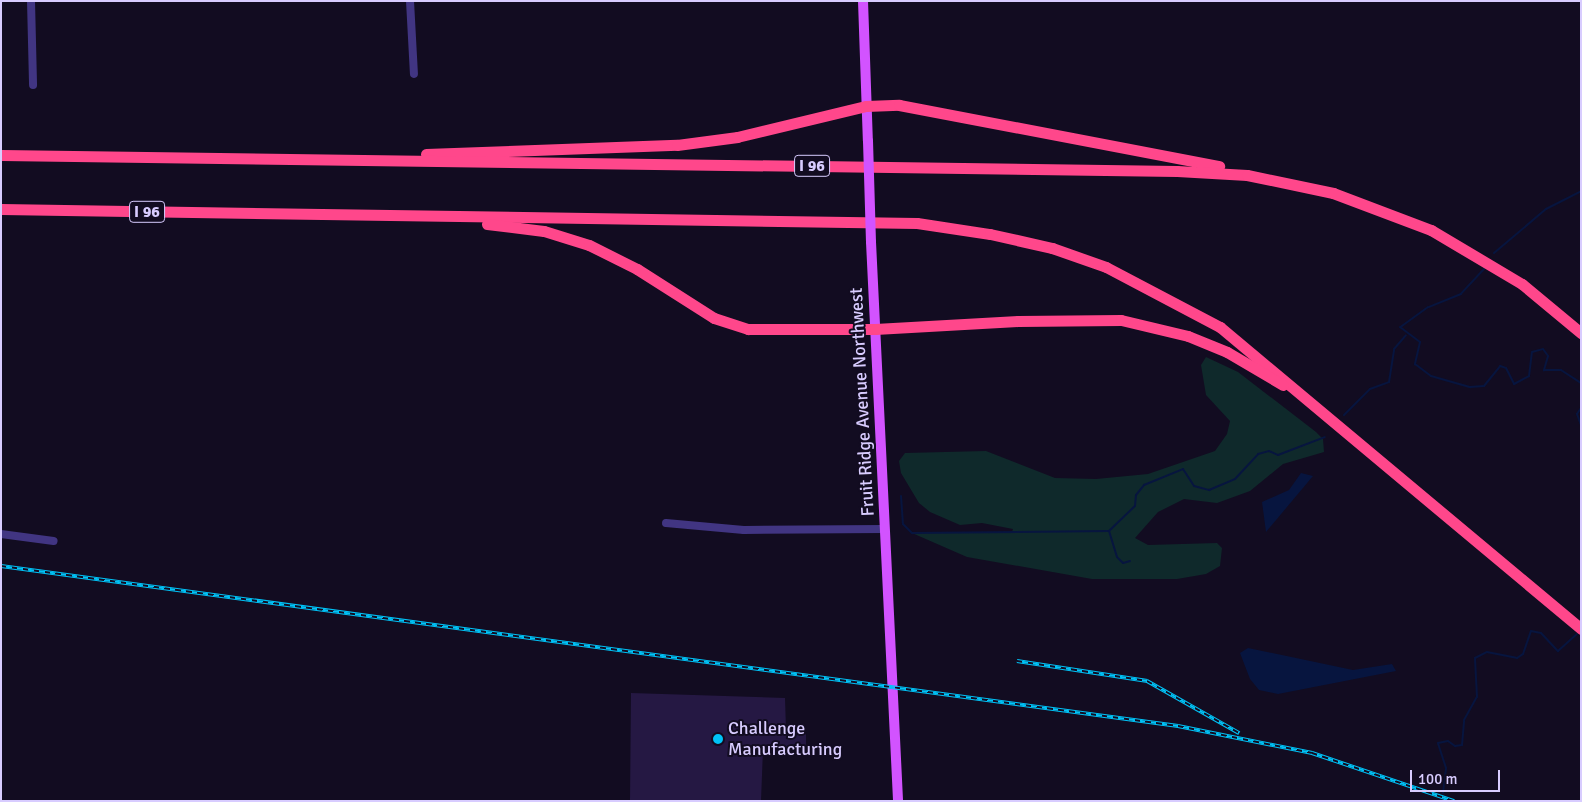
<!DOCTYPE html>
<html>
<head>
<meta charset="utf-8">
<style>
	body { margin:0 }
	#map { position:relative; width:1582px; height:802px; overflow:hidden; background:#120c21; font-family:Signika,sans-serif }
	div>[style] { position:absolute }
	.green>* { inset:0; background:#0f292b }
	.water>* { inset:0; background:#07153f }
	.stream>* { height:2px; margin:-1px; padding:0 1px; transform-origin:1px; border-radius:1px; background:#07153f }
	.building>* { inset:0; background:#251843 }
	.minor>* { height:8px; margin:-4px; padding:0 4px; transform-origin:4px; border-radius:4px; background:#413582 }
	.major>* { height:10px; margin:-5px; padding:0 5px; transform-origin:5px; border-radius:5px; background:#d253ff }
	.highway>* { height:11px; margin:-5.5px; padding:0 5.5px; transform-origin:5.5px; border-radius:5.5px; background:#ff478b }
	.rail>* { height:4px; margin-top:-2px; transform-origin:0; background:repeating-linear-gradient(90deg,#120c21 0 5.5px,#00c3f7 0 11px); box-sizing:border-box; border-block:1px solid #00c3f7 }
	.major-bridge>* { height:10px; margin:-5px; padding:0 5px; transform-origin:5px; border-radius:5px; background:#d253ff }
	.dots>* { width:14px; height:14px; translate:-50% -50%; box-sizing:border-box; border:2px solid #120c21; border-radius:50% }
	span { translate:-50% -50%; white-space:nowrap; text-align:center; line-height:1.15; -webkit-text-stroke:4px #120c21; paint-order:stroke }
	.shield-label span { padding:1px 4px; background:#120c21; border:1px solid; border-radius:4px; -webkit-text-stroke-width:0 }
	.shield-label { font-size:16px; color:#d8ccff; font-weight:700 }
	.street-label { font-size:18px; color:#d8ccff }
	.poi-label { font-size:18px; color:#d8ccff }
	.left { translate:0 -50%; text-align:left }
	.frame { position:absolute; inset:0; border:2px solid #d8ccff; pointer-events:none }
	.scale { position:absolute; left:1410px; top:770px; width:90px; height:22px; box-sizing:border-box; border:2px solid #d8ccff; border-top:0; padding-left:6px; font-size:15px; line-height:18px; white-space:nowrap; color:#d8ccff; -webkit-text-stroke:4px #120c21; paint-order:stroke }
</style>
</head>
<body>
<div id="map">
	<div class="green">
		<i style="clip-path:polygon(1206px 357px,1238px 372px,1316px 432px,1323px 439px,1324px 452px,1283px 464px,1250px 491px,1217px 503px,1184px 499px,1158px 512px,1135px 538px,1148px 545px,1217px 543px,1222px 548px,1220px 566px,1206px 574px,1177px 579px,1092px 579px,967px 557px,912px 533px,1012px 532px,1013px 529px,982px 523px,960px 525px,930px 512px,919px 503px,901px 473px,899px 461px,905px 453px,986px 451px,1055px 478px,1096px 479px,1148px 474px,1215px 451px,1227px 434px,1230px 421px,1206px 395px,1201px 365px)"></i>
	</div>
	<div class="water">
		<i style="clip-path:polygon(1301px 473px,1313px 476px,1266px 532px,1262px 502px,1289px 490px)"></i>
		<i style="clip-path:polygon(1248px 648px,1353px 670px,1392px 664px,1396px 671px,1278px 694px,1259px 690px,1250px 679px,1240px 653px)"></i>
	</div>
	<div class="stream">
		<i style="left:1494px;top:253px;width:68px;rotate:-40.2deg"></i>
		<i style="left:1546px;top:209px;width:39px;rotate:-27deg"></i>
		<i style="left:1484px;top:269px;width:34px;rotate:133deg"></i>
		<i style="left:1461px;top:294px;width:35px;rotate:158deg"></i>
		<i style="left:1428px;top:307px;width:34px;rotate:144deg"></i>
		<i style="left:1400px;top:327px;width:25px;rotate:37deg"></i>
		<i style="left:1420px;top:342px;width:23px;rotate:103deg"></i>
		<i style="left:1415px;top:364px;width:20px;rotate:37deg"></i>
		<i style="left:1431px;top:376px;width:41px;rotate:15.8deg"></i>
		<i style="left:1470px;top:387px;width:14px;rotate:-4deg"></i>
		<i style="left:1484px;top:386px;width:26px;rotate:-51deg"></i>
		<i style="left:1500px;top:366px;width:6px;rotate:18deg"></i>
		<i style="left:1506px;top:368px;width:18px;rotate:63deg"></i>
		<i style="left:1514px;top:384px;width:17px;rotate:-28deg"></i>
		<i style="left:1529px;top:376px;width:24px;rotate:-83deg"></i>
		<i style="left:1532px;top:352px;width:11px;rotate:-15deg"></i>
		<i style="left:1543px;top:349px;width:9px;rotate:54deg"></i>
		<i style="left:1548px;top:356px;width:15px;rotate:106deg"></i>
		<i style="left:1544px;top:370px;width:17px"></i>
		<i style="left:1561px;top:370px;width:24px;rotate:33deg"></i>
		<i style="left:1581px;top:408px;width:7px;rotate:124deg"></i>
		<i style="left:1577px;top:414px;width:12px;rotate:70deg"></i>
		<i style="left:1344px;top:415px;width:37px;rotate:-45deg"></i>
		<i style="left:1370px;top:389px;width:20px;rotate:-20deg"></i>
		<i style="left:1389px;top:382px;width:33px;rotate:-81deg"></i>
		<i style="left:1394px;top:349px;width:18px;rotate:-49deg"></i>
		<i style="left:901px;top:496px;width:28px;rotate:86deg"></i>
		<i style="left:903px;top:524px;width:13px;rotate:45deg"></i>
		<i style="left:912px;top:533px;width:197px;rotate:-0.6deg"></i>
		<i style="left:1130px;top:561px;width:7px;rotate:164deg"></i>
		<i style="left:1123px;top:563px;width:8px;rotate:-135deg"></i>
		<i style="left:1117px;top:557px;width:27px;rotate:-107deg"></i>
		<i style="left:1109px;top:531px;width:36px;rotate:-44deg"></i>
		<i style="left:1135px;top:506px;width:11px;rotate:-85deg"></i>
		<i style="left:1136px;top:495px;width:13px;rotate:-51deg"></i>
		<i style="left:1144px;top:485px;width:42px;rotate:-22.3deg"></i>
		<i style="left:1183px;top:469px;width:20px;rotate:57deg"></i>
		<i style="left:1194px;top:486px;width:16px;rotate:15deg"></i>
		<i style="left:1209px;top:490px;width:28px;rotate:-23deg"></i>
		<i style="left:1235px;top:479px;width:34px;rotate:-47deg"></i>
		<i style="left:1258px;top:454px;width:11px;rotate:-15deg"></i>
		<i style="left:1269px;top:451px;width:10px;rotate:24deg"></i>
		<i style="left:1278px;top:455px;width:50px;rotate:-21deg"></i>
		<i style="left:1443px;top:793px;width:25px;rotate:-83deg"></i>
		<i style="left:1446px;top:768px;width:26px;rotate:-108deg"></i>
		<i style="left:1438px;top:743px;width:10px;rotate:-11deg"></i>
		<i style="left:1448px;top:741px;width:9px;rotate:36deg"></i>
		<i style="left:1455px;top:746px;width:7px;rotate:-8deg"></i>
		<i style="left:1462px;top:745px;width:25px;rotate:-85deg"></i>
		<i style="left:1464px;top:720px;width:26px;rotate:-61deg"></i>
		<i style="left:1477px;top:697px;width:39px;rotate:-93deg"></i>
		<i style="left:1475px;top:658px;width:13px;rotate:-27deg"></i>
		<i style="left:1487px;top:652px;width:31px;rotate:11deg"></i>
		<i style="left:1517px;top:658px;width:7px;rotate:-34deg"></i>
		<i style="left:1523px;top:654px;width:24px;rotate:-71deg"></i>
		<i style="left:1531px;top:631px;width:10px;rotate:11deg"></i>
		<i style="left:1541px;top:633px;width:25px;rotate:47deg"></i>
		<i style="left:1558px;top:651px;width:25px;rotate:-42deg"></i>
		<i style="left:1441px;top:801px;width:1px;rotate:-90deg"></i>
	</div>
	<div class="building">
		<i style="clip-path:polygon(631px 693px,785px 698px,786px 729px,806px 729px,806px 748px,763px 749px,761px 801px,630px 801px)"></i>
	</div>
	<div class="minor">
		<i style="left:31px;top:1px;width:84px;rotate:88.6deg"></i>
		<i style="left:410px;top:1px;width:73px;rotate:86.9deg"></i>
		<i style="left:666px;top:523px;width:78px;rotate:5.1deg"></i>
		<i style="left:744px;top:530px;width:140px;rotate:-0.4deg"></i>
		<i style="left:1px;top:534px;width:53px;rotate:7.5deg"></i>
	</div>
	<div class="major">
		<i style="left:863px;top:1px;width:140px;rotate:88deg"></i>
		<i style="left:871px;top:242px;width:560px;rotate:87.23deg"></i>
	</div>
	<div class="highway">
		<i style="left:426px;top:154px;width:251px;rotate:-2.1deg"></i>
		<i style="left:677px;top:145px;width:61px;rotate:-7.6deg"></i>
		<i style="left:737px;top:137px;width:133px;rotate:-13.5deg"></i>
		<i style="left:866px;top:106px;width:33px;rotate:-2deg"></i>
		<i style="left:899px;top:105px;width:326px;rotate:10.8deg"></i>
		<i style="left:1px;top:155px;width:1176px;rotate:0.78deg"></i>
		<i style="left:1177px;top:171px;width:70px;rotate:3.3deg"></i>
		<i style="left:1247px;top:175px;width:88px;rotate:11.8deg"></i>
		<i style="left:1333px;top:193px;width:105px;rotate:20.7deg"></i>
		<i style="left:1431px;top:230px;width:106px;rotate:30.7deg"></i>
		<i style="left:1522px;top:284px;width:77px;rotate:39.7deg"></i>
		<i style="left:1px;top:209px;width:916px;rotate:0.88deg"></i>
		<i style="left:917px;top:223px;width:74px;rotate:8.6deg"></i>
		<i style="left:990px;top:234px;width:64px;rotate:12.7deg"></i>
		<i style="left:1052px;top:248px;width:57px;rotate:19.4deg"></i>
		<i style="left:1106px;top:267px;width:129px;rotate:27.8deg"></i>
		<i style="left:1220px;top:327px;width:471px;rotate:39.9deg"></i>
		<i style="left:487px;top:224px;width:57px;rotate:7deg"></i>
		<i style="left:544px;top:231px;width:47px;rotate:17.3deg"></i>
		<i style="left:589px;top:245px;width:54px;rotate:26.6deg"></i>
		<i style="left:637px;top:269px;width:91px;rotate:32.5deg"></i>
		<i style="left:714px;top:318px;width:36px;rotate:18deg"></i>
		<i style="left:748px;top:329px;width:127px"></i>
		<i style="left:875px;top:329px;width:143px;rotate:-3.2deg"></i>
		<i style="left:1018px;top:321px;width:103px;rotate:-0.6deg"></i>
		<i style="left:1121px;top:320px;width:69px;rotate:13.4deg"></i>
		<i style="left:1188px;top:336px;width:42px;rotate:22.3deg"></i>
		<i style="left:1227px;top:352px;width:65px;rotate:30.5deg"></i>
	</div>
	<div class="rail">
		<i style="left:1px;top:566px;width:1188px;rotate:7.74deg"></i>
		<i style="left:1178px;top:726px;width:137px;rotate:11.4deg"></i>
		<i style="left:1312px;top:753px;width:150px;rotate:18.7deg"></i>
		<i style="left:1017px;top:661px;width:132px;rotate:8.7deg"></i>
		<i style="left:1147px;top:681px;width:106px;rotate:29.5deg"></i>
	</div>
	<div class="major-bridge">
		<i style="left:868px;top:141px;width:101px;rotate:88.3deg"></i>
	</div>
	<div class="dots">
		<i style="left:718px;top:739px;background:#00c3f7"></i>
	</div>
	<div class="shield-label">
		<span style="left:812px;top:166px">I 96</span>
		<span style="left:147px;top:212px">I 96</span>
	</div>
	<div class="street-label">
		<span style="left:862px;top:402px;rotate:-93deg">Fruit Ridge Avenue Northwest</span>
	</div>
	<div class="poi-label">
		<span class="left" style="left:728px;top:739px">Challenge<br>Manufacturing</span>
	</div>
	<div class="frame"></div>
	<div class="scale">100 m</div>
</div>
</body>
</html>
